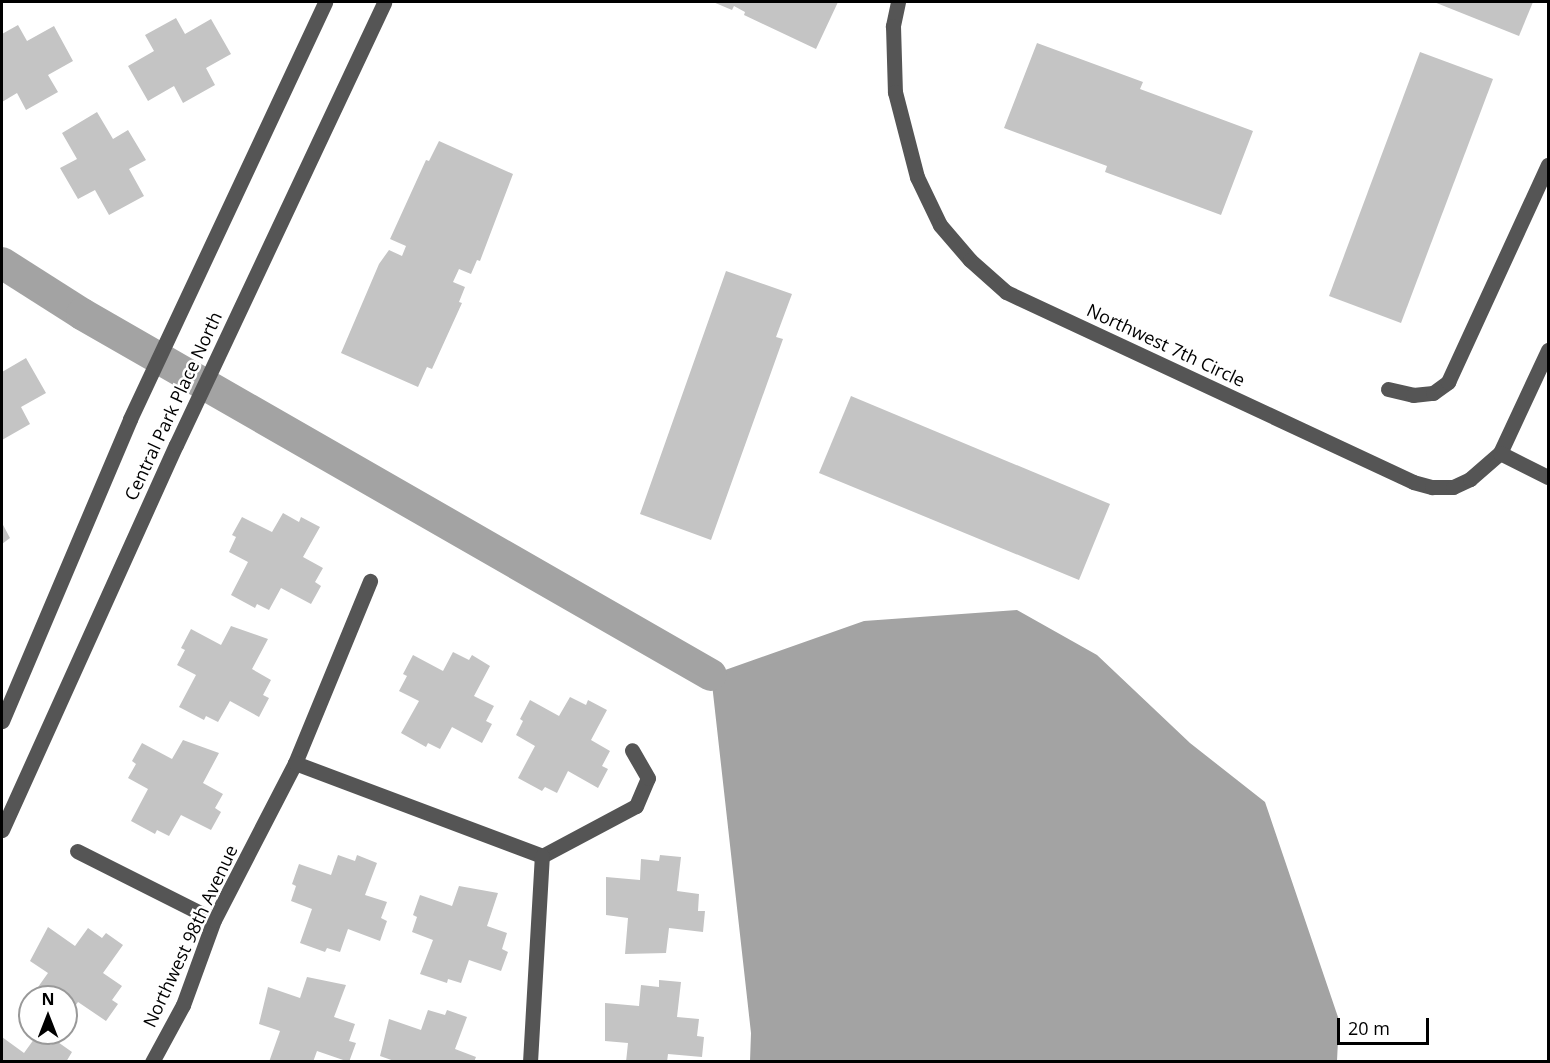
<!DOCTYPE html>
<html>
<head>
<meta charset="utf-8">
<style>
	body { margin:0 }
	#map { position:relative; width:1550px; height:1063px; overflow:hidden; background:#fff; font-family:"Open Sans",sans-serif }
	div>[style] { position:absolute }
	.water>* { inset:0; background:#a3a3a3 }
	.canal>* { height:32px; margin:-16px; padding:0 16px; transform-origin:16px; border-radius:16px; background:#a3a3a3 }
	.building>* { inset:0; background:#c4c4c4 }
	.minor>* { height:15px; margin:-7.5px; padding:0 7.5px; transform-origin:7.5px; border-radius:7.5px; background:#555 }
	span { translate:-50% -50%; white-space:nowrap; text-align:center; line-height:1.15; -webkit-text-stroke:5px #fff; paint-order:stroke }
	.street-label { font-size:18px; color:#000 }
	.frame { position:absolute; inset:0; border:3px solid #000; pointer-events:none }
	.north { position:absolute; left:18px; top:985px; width:60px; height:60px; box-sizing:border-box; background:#fff; border:2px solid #999; border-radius:50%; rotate:0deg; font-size:16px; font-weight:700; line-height:24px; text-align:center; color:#000 }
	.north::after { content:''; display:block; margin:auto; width:21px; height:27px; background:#000; clip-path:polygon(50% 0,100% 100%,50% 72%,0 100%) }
	.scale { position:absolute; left:1337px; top:1018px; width:92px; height:27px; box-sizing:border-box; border:3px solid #000; border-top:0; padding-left:8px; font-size:18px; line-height:21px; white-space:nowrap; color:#000; -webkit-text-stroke:4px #fff; paint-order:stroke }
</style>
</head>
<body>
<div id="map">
	<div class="water">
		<i style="clip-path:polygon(1017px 610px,1097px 655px,1190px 743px,1265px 802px,1339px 1020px,1337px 1061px,750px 1061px,751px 1033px,711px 675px,864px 621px)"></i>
	</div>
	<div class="canal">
		<i style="left:2px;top:263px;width:95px;rotate:32.5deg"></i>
		<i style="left:82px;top:314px;width:725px;rotate:29.85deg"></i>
	</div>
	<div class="building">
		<i style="clip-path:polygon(713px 2px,838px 2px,816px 49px,744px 15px,745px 12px,734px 6px,732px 10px)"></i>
		<i style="clip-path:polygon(1434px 2px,1533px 2px,1519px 36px)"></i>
		<i style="clip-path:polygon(176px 18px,185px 34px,211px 19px,231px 54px,206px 68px,215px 85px,183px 103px,174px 86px,148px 101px,128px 66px,154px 51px,145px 35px)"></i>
		<i style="clip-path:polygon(18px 25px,27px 41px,54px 26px,73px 61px,48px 75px,58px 92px,26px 110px,17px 93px,2px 102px,2px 34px)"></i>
		<i style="clip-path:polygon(1037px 43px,1143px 82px,1140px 89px,1253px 131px,1221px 215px,1105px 172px,1107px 166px,1004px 128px)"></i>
		<i style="clip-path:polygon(1420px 52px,1493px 79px,1401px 323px,1329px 296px)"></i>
		<i style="clip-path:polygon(97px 112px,113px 139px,128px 130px,146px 160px,129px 169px,144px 196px,109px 215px,95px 190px,78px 199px,60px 168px,77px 159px,62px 133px)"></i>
		<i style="clip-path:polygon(439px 141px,513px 174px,480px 261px,477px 260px,471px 274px,459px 269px,453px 282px,465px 287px,459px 302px,462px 303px,432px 369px,427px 367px,418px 387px,341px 353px,379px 264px,389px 250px,402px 256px,406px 246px,390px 239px,426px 160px,429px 161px)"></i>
		<i style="clip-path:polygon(726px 271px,792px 294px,776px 337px,783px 339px,711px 540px,640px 514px)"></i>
		<i style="clip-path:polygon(26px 358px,46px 393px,21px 407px,30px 424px,2px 440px,2px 372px)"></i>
		<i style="clip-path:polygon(851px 396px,1110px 504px,1079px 580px,819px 473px)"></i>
		<i style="clip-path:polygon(283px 513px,299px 522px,301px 517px,320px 527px,303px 557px,323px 568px,315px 582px,321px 586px,311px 604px,281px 588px,269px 610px,257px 604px,255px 608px,231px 595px,248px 562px,229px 552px,236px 537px,232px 535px,242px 517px,272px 532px)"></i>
		<i style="clip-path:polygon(2px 523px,10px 538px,2px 544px)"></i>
		<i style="clip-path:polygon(231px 626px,268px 639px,252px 669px,271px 680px,263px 695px,269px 698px,259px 717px,230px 701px,218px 722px,206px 716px,204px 720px,179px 707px,196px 675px,177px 665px,185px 650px,181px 648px,191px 629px,221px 645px)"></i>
		<i style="clip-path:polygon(453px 652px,469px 660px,472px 655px,490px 666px,474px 696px,494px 706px,486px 721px,492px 724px,482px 743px,452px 727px,440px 749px,428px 743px,426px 747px,401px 733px,419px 701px,399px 691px,407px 676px,403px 674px,413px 655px,443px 671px)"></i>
		<i style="clip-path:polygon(570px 697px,586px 705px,588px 700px,607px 710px,591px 740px,610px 751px,602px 766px,608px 769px,598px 788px,568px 771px,557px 793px,545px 787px,542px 791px,518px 778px,535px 746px,516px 735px,523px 721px,520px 719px,530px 700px,559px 716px)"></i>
		<i style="clip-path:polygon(183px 740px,219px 753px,203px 783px,223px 794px,215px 808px,221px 812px,211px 830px,181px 815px,169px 836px,157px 830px,155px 834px,131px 821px,148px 789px,128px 778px,136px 764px,132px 761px,142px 743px,172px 759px)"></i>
		<i style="clip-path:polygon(338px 855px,355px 861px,357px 855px,377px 863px,365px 895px,387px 902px,381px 918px,387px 921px,380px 941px,348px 929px,340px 952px,327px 948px,325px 952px,300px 943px,312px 909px,291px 901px,296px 886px,292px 884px,299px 864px,331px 875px)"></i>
		<i style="clip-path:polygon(660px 855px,681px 857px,677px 891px,699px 894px,698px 911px,705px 911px,703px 932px,669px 928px,666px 953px,625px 954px,628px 918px,606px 915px,606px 877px,640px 880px,641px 859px,659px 861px)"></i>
		<i style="clip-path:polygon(459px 886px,498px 893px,487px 926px,507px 933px,502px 949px,508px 952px,501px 971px,469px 960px,461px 983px,448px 979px,447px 983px,420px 974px,433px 940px,412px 932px,417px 917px,413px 915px,420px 895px,452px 906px)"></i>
		<i style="clip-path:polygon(48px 927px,75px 946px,88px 928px,102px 938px,106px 933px,123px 945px,103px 973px,122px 986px,112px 1000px,118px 1004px,106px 1021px,78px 1002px,66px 1019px,66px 997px,31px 997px,48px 973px,30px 961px)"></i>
		<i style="clip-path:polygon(307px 977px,346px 985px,334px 1017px,355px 1024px,349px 1041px,356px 1043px,349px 1062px,317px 1051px,313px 1062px,269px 1062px,280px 1031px,259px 1024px,268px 987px,300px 998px)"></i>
		<i style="clip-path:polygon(659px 980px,681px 982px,677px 1017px,699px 1019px,697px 1036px,704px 1037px,702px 1057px,668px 1054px,667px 1062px,626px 1062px,628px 1043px,605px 1041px,605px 1003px,639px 1006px,641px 985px,659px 987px)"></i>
		<i style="clip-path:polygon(428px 1010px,445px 1015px,447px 1010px,467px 1017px,455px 1049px,476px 1057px,474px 1062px,397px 1062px,380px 1056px,389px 1019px,421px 1030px)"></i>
		<i style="clip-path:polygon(37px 1035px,51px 1045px,55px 1040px,72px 1052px,66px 1062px,2px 1062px,2px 1037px,24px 1053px)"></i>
	</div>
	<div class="minor">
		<i style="left:898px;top:2px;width:25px;rotate:102deg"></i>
		<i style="left:893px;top:26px;width:66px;rotate:88.3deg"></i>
		<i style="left:895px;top:92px;width:88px;rotate:75.5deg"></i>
		<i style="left:917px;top:177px;width:53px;rotate:64.4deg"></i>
		<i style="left:940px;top:225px;width:46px;rotate:49.4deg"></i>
		<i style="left:970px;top:260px;width:48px;rotate:41.6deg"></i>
		<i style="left:1006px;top:292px;width:449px;rotate:25deg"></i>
		<i style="left:1413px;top:482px;width:20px;rotate:15deg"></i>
		<i style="left:1432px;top:487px;width:21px"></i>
		<i style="left:1453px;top:487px;width:19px;rotate:-25deg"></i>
		<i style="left:1470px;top:479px;width:40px;rotate:-41deg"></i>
		<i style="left:1500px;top:453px;width:114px;rotate:-65deg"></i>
		<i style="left:1388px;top:389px;width:26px;rotate:13deg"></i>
		<i style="left:1413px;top:395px;width:20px;rotate:-6deg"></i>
		<i style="left:1433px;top:393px;width:19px;rotate:-36deg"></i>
		<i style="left:1448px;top:382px;width:239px;rotate:-65.3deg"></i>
		<i style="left:1500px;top:453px;width:54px;rotate:26.6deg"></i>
		<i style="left:2px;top:721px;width:328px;rotate:-67deg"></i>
		<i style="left:130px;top:419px;width:460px;rotate:-64.9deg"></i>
		<i style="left:295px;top:763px;width:197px;rotate:-67.6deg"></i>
		<i style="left:2px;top:830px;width:422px;rotate:-65.7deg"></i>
		<i style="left:176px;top:445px;width:489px;rotate:-64.8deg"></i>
		<i style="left:77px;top:851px;width:153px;rotate:26.7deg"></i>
		<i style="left:542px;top:856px;width:106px;rotate:-28deg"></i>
		<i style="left:636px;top:806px;width:30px;rotate:-67deg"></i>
		<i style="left:648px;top:778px;width:32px;rotate:-120deg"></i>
		<i style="left:152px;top:1062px;width:65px;rotate:-61.5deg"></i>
		<i style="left:183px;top:1005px;width:90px;rotate:-70deg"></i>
		<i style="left:214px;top:920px;width:177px;rotate:-62.7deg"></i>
		<i style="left:295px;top:763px;width:264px;rotate:20.6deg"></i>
		<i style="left:530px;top:1062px;width:206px;rotate:-86.7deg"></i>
	</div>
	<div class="street-label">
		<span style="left:1166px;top:345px;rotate:25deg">Northwest 7th Circle</span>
		<span style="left:173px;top:406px;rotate:-65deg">Central Park Place North</span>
		<span style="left:190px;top:936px;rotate:-65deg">Northwest 98th Avenue</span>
	</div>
	<div class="frame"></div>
	<div class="north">N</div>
	<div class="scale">20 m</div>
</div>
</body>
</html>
